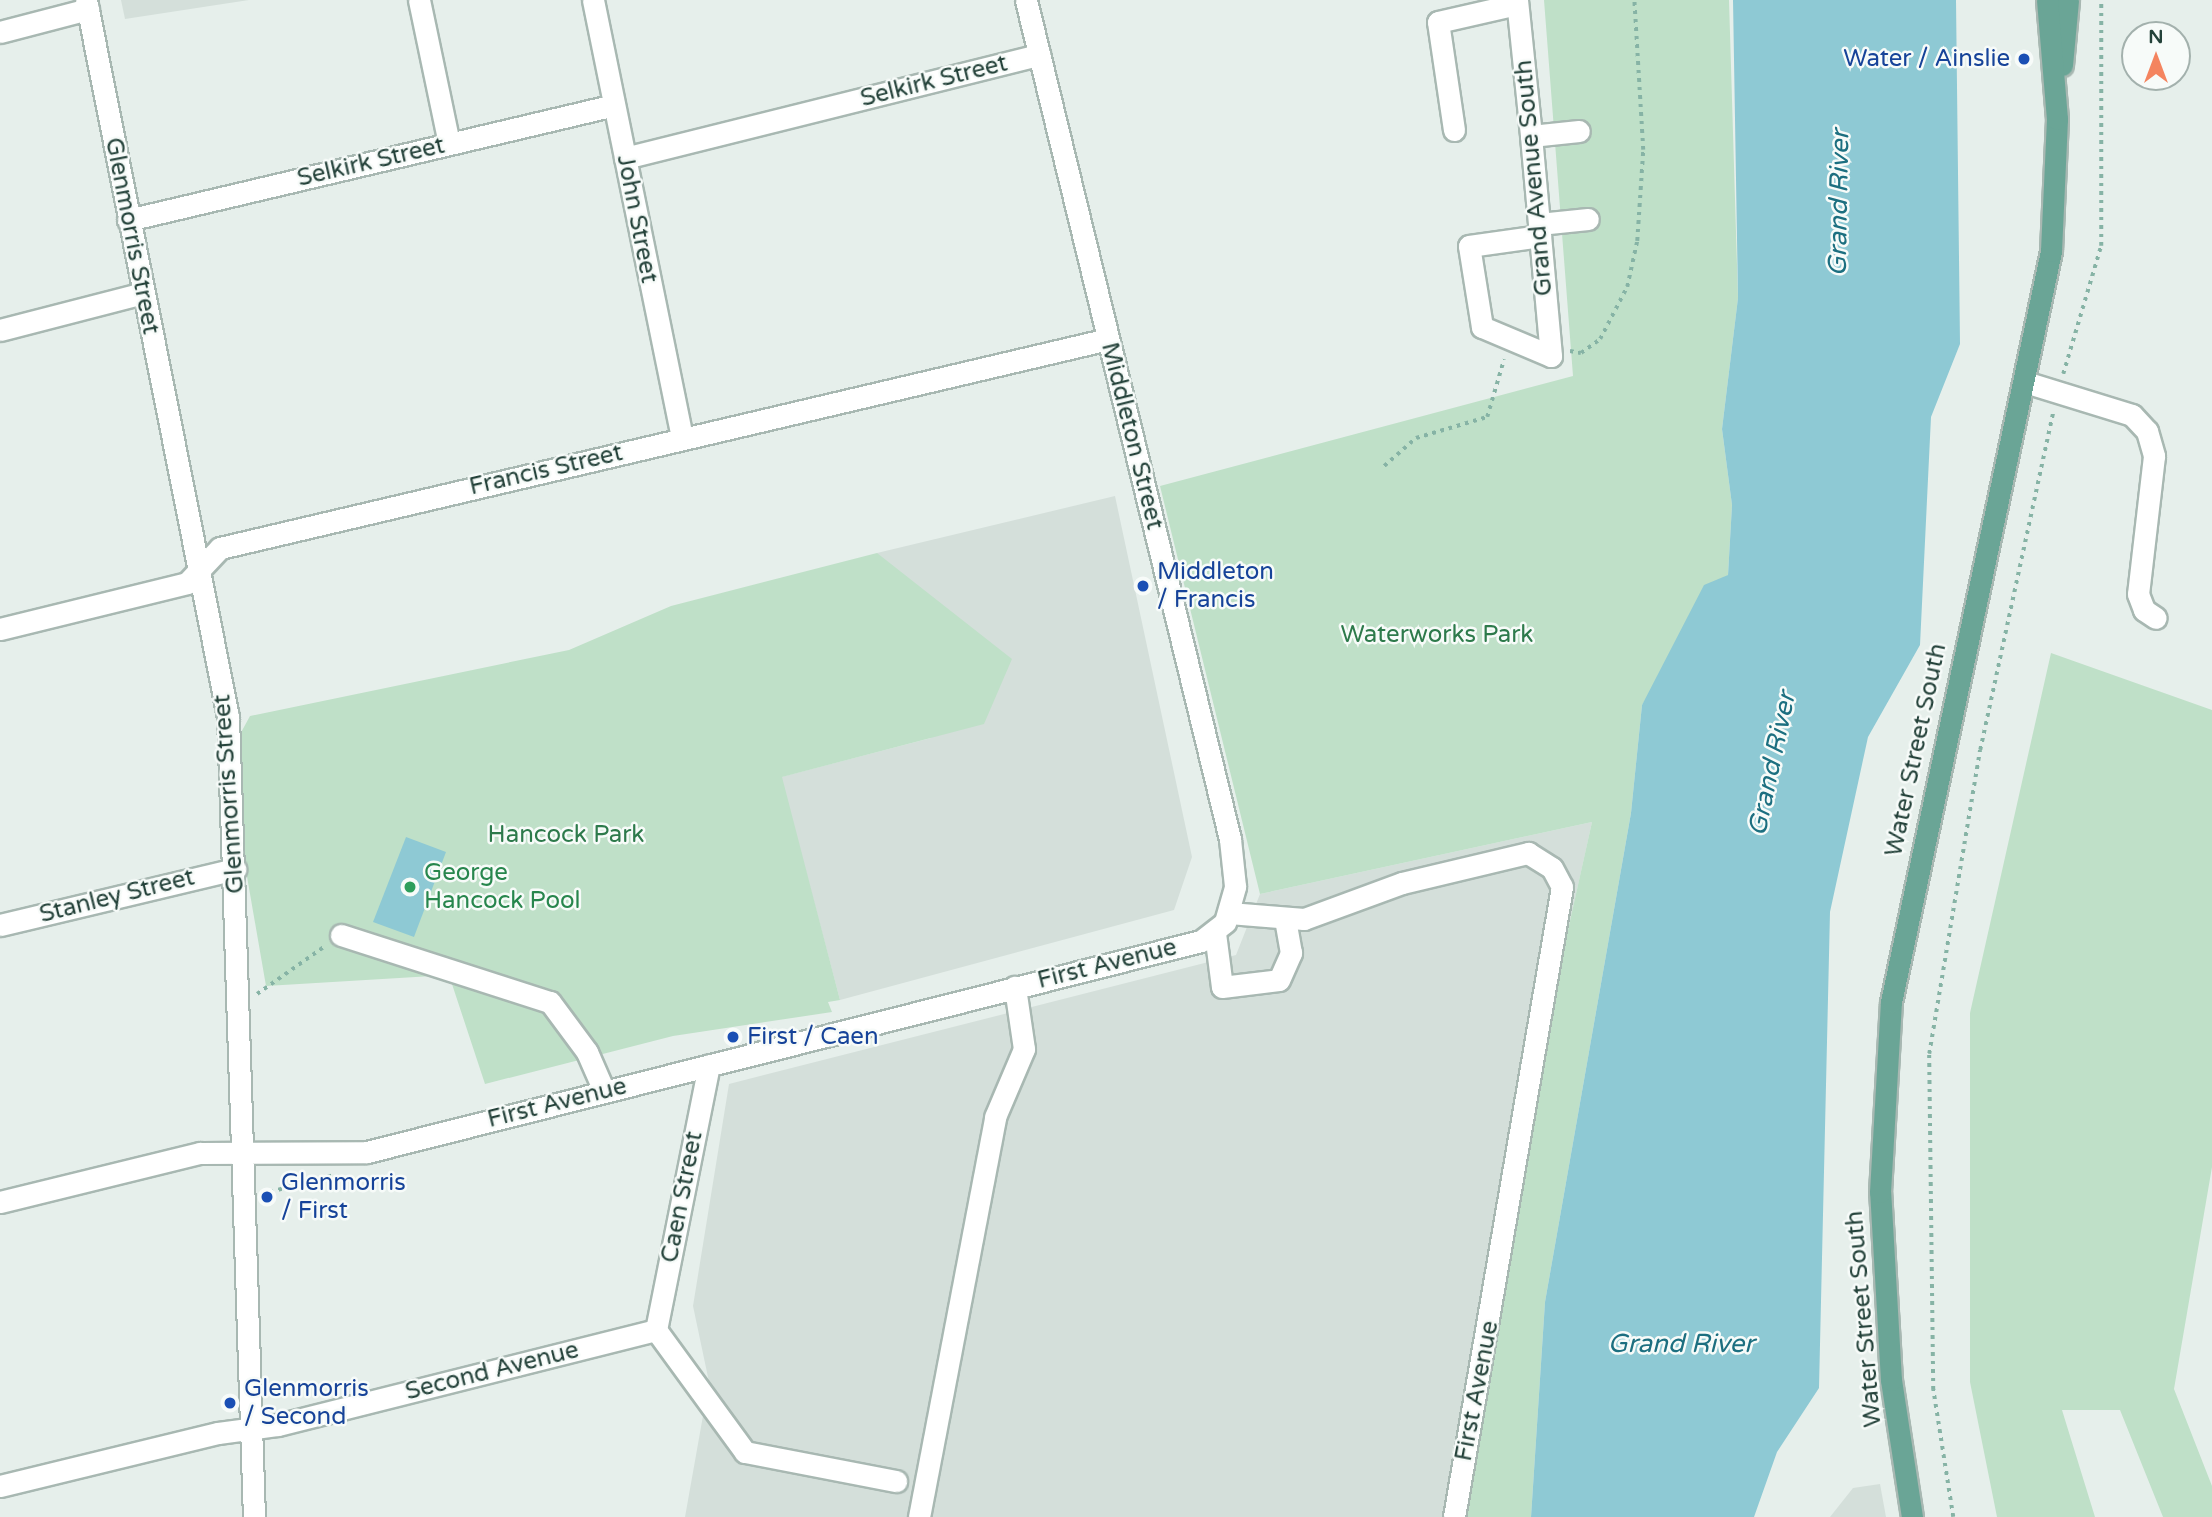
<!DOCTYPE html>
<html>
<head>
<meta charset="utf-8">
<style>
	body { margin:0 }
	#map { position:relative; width:2212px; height:1517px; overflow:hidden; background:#e6efeb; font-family:"Varela Round",sans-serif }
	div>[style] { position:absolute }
	.built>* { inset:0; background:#d4dfda }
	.green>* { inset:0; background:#bfe0c8 }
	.water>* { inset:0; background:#8ec9d4 }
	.path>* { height:3.5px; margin-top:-1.75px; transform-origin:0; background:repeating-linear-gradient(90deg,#86b3a5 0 3.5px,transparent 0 8.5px) }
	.roads { filter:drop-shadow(2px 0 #a8b8b2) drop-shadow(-2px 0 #a8b8b2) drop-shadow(0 2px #a8b8b2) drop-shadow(0 -2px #a8b8b2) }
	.minor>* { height:21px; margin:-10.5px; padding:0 10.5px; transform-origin:10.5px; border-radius:10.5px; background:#fff }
	.major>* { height:21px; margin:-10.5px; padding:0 10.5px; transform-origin:10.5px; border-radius:10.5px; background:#6aa596 }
	.dots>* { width:19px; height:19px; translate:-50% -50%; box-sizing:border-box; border:4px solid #f7fbf9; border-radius:50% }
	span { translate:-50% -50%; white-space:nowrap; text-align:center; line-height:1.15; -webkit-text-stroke:5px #f7fbf9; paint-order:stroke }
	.transit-label { font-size:24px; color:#164399 }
	.right { translate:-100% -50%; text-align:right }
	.left { translate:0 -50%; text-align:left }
	.street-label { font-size:24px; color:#24423a }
	.park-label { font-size:24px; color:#2d7a4b }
	.leisure-label { font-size:24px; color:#27864d }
	.water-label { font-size:26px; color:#1c6f80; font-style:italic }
	.north { position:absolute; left:2121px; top:21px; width:70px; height:70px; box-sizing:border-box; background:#f7fbf9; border:2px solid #a3b1ad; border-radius:50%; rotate:0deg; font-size:19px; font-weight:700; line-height:28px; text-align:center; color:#24423a }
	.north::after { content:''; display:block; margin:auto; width:24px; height:32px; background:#f4845f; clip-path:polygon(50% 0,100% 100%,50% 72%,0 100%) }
</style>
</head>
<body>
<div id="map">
	<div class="built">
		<i style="clip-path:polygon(121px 0,249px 0,125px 19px)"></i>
		<i style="clip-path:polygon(1115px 496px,1192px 857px,1174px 910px,840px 1000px,781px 777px,931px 738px,877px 553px)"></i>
		<i style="clip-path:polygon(1592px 822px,1544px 1039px,1465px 1517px,685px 1517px,709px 1382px,693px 1306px,729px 1084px,1236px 955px,1260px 894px)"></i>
		<i style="clip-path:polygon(1880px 1484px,1886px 1517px,1830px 1517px,1853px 1488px)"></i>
	</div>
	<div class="green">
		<i style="clip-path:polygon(1544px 0,1729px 0,1738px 298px,1722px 429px,1732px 505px,1728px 575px,1642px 705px,1631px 813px,1545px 1302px,1531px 1517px,1465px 1517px,1544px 1038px,1592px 822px,1260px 894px,1160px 486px,1573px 376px)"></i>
		<i style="clip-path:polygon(877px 553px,1012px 659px,984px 724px,782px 777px,840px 1000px,828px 1002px,832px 1012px,673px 1036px,485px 1084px,449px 975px,266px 986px,245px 865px,238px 738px,250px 716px,569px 650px,671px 606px)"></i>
		<i style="clip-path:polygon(2051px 653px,2212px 710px,2212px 1167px,2174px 1389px,2212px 1486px,2212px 1517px,2163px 1517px,2120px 1410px,2062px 1410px,2095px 1517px,1997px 1517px,1970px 1382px,1970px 1013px)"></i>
	</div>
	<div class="water">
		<i style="clip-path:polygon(1733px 0,1956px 0,1960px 344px,1931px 417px,1920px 645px,1868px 737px,1830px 912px,1819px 1388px,1777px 1452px,1754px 1517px,1531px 1517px,1545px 1302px,1631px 813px,1642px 705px,1704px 585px,1728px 575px,1732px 505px,1722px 429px,1738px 298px)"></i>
		<i style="clip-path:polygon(406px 837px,446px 852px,414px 937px,373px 922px)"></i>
	</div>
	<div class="path">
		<i style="left:1570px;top:351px;width:11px;rotate:10deg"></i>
		<i style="left:1581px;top:353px;width:24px;rotate:-36deg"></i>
		<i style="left:1600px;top:339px;width:59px;rotate:-62.6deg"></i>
		<i style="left:1627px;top:287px;width:47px;rotate:-77.7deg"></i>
		<i style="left:1637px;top:241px;width:91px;rotate:-86.2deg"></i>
		<i style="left:1643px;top:150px;width:150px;rotate:-93.4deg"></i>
		<i style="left:2063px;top:374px;width:134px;rotate:-73.5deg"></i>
		<i style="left:2101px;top:246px;width:246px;rotate:-90deg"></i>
		<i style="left:1384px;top:466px;width:43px;rotate:-41.2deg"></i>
		<i style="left:1416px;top:438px;width:74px;rotate:-16.5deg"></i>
		<i style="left:1487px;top:417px;width:60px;rotate:-73.7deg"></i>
		<i style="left:257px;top:994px;width:83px;rotate:-35.2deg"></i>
		<i style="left:262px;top:1194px;width:74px;rotate:-14.8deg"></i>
		<i style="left:1953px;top:1517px;width:129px;rotate:-98.9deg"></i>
		<i style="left:1933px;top:1390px;width:336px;rotate:-90.7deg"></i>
		<i style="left:1929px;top:1054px;width:308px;rotate:-80.5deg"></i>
		<i style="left:1980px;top:750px;width:346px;rotate:-77.8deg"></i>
	</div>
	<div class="roads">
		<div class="minor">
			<i style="left:86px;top:0;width:731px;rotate:78.8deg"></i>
			<i style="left:228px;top:717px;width:800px;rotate:88.14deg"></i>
			<i style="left:419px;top:0;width:146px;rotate:78.2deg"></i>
			<i style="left:593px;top:0;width:447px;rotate:78.5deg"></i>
			<i style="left:1517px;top:0;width:137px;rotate:84.1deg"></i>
			<i style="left:1531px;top:136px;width:221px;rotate:84.8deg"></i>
			<i style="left:1551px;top:356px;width:75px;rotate:-157.2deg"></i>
			<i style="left:1482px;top:327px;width:82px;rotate:-99.1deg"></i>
			<i style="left:1469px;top:246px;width:72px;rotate:-8deg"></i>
			<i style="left:0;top:32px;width:91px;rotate:-14.6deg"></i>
			<i style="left:1454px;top:130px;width:109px;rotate:-98.4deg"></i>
			<i style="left:1438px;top:22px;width:81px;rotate:-12.8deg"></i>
			<i style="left:1531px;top:136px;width:48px;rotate:-5.9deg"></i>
			<i style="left:625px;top:158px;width:427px;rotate:-14deg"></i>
			<i style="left:128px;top:220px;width:499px;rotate:-13.3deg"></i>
			<i style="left:1539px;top:224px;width:49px;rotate:-5.8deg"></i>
			<i style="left:0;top:330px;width:148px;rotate:-14.5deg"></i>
			<i style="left:2025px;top:382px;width:112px;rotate:17.1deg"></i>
			<i style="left:2132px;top:415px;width:22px;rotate:47deg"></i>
			<i style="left:2147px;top:431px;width:26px;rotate:74deg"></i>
			<i style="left:2154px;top:456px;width:139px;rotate:96.6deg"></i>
			<i style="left:2138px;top:594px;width:17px;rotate:69deg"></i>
			<i style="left:2144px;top:610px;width:14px;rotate:34deg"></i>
			<i style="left:0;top:629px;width:193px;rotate:-13.8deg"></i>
			<i style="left:187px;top:583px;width:48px;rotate:-46.7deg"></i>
			<i style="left:220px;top:548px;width:912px;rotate:-13.24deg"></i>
			<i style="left:1229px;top:913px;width:75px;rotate:4.6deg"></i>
			<i style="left:1304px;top:919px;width:104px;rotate:-20.2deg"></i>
			<i style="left:1402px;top:883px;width:130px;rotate:-13.4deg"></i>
			<i style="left:1528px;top:853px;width:28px;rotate:32deg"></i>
			<i style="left:1552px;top:868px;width:21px;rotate:62deg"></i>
			<i style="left:1562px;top:887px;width:639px;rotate:99.73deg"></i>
			<i style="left:0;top:925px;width:242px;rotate:-13.4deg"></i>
			<i style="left:1215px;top:933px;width:54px;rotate:82.6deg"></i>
			<i style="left:1222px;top:987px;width:57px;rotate:-7deg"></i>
			<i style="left:1279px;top:980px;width:30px;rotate:-66deg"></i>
			<i style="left:1291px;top:953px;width:35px;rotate:-100deg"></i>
			<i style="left:341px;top:935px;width:219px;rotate:17.8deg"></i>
			<i style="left:550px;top:1002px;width:62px;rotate:53.5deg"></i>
			<i style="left:587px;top:1052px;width:43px;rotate:66.4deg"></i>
			<i style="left:0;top:1202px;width:206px;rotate:-13.8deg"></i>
			<i style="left:200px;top:1153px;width:167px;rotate:-0.3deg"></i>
			<i style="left:367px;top:1152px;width:860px;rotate:-14.2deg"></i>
			<i style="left:1201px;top:941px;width:31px;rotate:-38deg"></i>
			<i style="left:1225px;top:922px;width:37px;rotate:-74deg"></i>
			<i style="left:1235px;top:886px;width:47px;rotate:-96.1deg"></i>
			<i style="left:1230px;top:839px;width:863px;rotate:-103.67deg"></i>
			<i style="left:656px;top:1330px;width:151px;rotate:53.9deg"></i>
			<i style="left:745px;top:1452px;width:154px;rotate:10.9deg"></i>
			<i style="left:656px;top:1330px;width:270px;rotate:-78.7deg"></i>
			<i style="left:0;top:1486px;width:224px;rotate:-13.7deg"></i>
			<i style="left:218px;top:1433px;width:61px;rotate:-7.6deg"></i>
			<i style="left:278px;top:1425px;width:390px;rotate:-14.1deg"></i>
			<i style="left:919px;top:1517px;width:407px;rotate:-79.2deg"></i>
			<i style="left:995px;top:1117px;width:74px;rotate:-66.9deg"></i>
			<i style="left:1024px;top:1049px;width:63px;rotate:-98.3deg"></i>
		</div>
		<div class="major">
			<i style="left:2062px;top:65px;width:65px;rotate:-84.7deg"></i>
			<i style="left:1912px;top:1517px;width:139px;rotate:-98.7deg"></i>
			<i style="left:1891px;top:1380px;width:188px;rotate:-93.3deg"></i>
			<i style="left:1880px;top:1192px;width:190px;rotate:-86.7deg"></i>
			<i style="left:1891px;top:1002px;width:768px;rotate:-77.97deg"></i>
			<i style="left:2051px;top:251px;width:132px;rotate:-87.4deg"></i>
			<i style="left:2057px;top:119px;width:119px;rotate:-94.8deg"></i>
		</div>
	</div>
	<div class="dots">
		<i style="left:2024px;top:59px;background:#1a4fb4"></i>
		<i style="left:1143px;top:586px;background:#1a4fb4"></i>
		<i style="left:410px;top:887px;background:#2e9e5b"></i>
		<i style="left:733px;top:1037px;background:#1a4fb4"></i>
		<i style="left:267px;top:1197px;background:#1a4fb4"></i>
		<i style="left:230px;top:1403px;background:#1a4fb4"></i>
	</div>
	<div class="transit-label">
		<span class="right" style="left:2010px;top:59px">Water / Ainslie</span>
		<span class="left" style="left:1157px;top:586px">Middleton<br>/ Francis</span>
		<span class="left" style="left:747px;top:1037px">First / Caen</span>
		<span class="left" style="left:281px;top:1197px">Glenmorris<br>/ First</span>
		<span class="left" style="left:244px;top:1403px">Glenmorris<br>/ Second</span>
	</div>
	<div class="street-label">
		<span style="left:934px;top:81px;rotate:-14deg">Selkirk Street</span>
		<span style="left:371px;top:162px;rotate:-13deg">Selkirk Street</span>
		<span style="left:1534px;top:178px;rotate:-95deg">Grand Avenue South</span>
		<span style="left:637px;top:219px;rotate:79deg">John Street</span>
		<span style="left:132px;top:236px;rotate:79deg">Glenmorris Street</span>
		<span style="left:1132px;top:436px;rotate:76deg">Middleton Street</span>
		<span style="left:546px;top:470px;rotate:-13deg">Francis Street</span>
		<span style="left:1916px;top:750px;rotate:-78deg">Water Street South</span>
		<span style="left:229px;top:794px;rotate:-94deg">Glenmorris Street</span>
		<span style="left:117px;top:896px;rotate:-14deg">Stanley Street</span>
		<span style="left:1107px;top:964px;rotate:-14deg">First Avenue</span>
		<span style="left:557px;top:1103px;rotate:-14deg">First Avenue</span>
		<span style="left:682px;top:1197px;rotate:-79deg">Caen Street</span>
		<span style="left:1864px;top:1319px;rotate:-95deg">Water Street South</span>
		<span style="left:492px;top:1371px;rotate:-14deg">Second Avenue</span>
		<span style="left:1477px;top:1391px;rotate:-79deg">First Avenue</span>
	</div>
	<div class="park-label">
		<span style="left:1437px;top:635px">Waterworks Park</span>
		<span style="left:566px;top:835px">Hancock Park</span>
	</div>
	<div class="leisure-label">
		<span class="left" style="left:424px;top:887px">George<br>Hancock Pool</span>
	</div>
	<div class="water-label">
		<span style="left:1839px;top:203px;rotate:-89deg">Grand River</span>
		<span style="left:1772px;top:764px;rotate:-78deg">Grand River</span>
		<span style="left:1681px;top:1344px">Grand River</span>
	</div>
	<div class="north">N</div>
</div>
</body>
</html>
